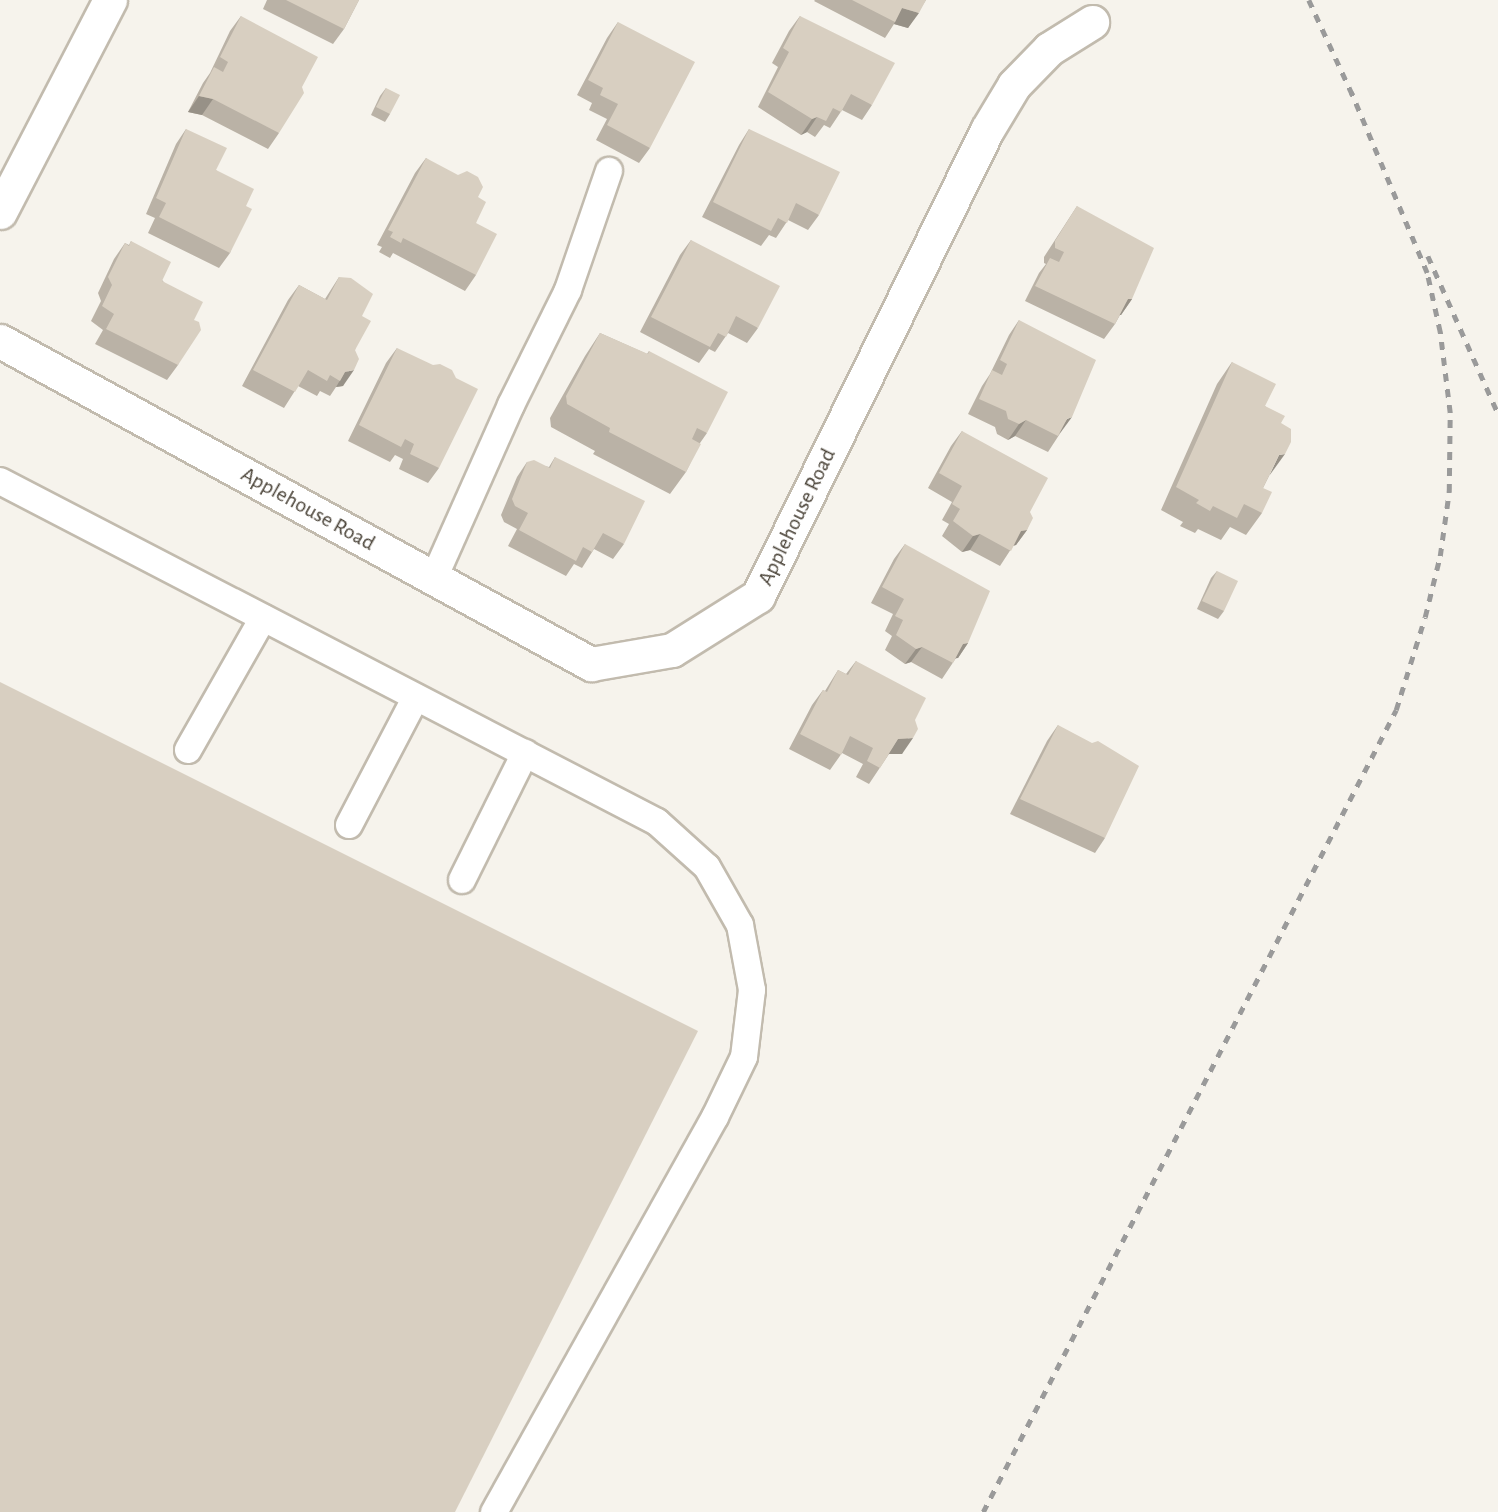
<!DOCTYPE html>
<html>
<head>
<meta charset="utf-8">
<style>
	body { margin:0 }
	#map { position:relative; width:1498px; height:1512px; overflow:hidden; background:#f6f3ec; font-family:"Alegreya Sans",sans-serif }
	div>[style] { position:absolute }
	.roads { filter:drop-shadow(2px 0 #c2bbae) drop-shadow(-2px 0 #c2bbae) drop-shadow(0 2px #c2bbae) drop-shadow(0 -2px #c2bbae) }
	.lane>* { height:26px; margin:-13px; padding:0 13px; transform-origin:13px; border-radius:13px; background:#fff }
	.street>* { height:33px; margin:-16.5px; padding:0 16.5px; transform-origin:16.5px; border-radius:16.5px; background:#fff }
	.rail>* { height:4.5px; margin-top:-2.25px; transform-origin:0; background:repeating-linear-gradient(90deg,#9a9a9a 0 8px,transparent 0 16px) }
	.wall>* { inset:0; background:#bab2a6 }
	.shaded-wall>* { inset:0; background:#979187 }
	.building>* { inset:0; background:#d8cfc1 }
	span { translate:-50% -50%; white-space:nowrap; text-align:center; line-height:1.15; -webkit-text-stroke:4.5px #fff; paint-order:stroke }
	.street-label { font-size:22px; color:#4b4439 }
</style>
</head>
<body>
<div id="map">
	<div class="roads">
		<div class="lane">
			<i style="left:0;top:481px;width:740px;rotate:27.43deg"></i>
			<i style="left:657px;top:822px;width:67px;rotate:42deg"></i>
			<i style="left:707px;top:867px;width:67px;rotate:60.4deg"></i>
			<i style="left:740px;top:925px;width:66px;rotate:79.5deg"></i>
			<i style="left:752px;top:990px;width:67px;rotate:96.8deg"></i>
			<i style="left:744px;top:1057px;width:67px;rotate:115.8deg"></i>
			<i style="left:715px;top:1117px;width:453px;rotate:119.2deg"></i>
			<i style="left:434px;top:578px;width:189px;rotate:-66deg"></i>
			<i style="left:511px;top:405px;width:128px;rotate:-63.6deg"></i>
			<i style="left:568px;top:290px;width:126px;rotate:-71deg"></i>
			<i style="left:188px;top:750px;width:152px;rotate:-60.4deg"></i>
			<i style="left:349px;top:825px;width:144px;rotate:-62.4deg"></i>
			<i style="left:462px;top:880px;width:142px;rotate:-63.6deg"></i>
		</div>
		<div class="street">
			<i style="left:0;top:212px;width:239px;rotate:-62.6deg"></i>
			<i style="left:0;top:341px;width:674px;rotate:28.66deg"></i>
			<i style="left:591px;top:664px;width:82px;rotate:-9.8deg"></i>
			<i style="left:672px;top:650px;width:102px;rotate:-32.1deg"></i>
			<i style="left:758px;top:596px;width:519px;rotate:-63.83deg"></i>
			<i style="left:987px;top:130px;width:52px;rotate:-59deg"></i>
			<i style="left:1014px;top:85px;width:50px;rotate:-45.8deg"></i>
			<i style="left:1049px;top:49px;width:51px;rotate:-32.1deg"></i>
		</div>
	</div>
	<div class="rail">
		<i style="left:1309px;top:0;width:108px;rotate:65.3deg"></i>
		<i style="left:1428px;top:256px;width:172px;rotate:66deg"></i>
		<i style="left:983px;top:1512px;width:902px;rotate:-62.75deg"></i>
		<i style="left:1396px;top:710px;width:97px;rotate:-72.7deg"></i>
		<i style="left:1425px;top:617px;width:63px;rotate:-76.2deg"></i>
		<i style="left:1440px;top:556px;width:65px;rotate:-82deg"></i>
		<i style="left:1449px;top:492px;width:79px;rotate:-89.3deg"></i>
		<i style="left:1450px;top:413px;width:82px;rotate:-97deg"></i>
		<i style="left:1440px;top:332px;width:60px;rotate:-102.4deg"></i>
		<i style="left:1427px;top:273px;width:196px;rotate:-112.8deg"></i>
	</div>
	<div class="wall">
		<i style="clip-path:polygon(267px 0,359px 0,344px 29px,333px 44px,263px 9px)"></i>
		<i style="clip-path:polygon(815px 0,926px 0,908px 28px,894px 24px,885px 38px,814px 1px)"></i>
		<i style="clip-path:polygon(241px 16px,279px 133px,268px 149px,202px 115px,188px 112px,203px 83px,210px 73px,230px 31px)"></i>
		<i style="clip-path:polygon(800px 16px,872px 105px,862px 120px,842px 110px,830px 128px,824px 125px,815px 137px,807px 132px,801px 135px,758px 107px,778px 67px,772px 63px,789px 31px)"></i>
		<i style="clip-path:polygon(618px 22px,650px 148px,639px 163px,596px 140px,607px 119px,589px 110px,592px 103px,577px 95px,607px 38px)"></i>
		<i style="clip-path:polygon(386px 88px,390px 114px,385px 122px,371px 115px,380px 96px)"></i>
		<i style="clip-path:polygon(186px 129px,216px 170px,246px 206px,230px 253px,219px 268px,148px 233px,155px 218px,146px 214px,176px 144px)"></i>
		<i style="clip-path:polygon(749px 129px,819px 215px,808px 230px,788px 220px,776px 238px,769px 235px,761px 246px,702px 217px,739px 145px)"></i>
		<i style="clip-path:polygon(426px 158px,478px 197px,476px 223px,476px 275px,465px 291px,393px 253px,390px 258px,379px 252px,382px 247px,377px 245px,415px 173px)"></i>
		<i style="clip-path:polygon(1077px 206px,1132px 299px,1121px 315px,1120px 315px,1115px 324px,1104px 339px,1025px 301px,1039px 273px,1046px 264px,1044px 263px,1044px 257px)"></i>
		<i style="clip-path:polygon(691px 240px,758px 328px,747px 343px,728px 333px,715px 352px,709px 349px,699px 363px,640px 332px,680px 255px)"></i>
		<i style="clip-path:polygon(131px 241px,194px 320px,178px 365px,167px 380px,95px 344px,103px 330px,91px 321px,101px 301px,98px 293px,114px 259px,125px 243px,129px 245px)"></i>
		<i style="clip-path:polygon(339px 277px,362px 316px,355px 350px,343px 386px,336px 387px,330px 396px,320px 391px,317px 396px,298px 386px,284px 408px,242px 386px,288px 300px,299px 285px,325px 299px)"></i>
		<i style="clip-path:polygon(1019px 320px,1061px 432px,1048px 452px,1015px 436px,1008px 440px,997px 434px,995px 427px,968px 414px,982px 386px,990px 374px,1009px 335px)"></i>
		<i style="clip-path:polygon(600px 333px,647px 354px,649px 351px,707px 433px,700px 443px,686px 472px,670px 494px,593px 454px,595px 451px,551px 427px,550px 418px,585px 356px)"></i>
		<i style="clip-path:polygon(397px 348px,439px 468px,428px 483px,399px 469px,403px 459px,395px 455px,390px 462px,348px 441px,386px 363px)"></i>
		<i style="clip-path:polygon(1232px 362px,1265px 406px,1281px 423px,1269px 476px,1263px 488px,1262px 513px,1246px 535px,1230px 527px,1221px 540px,1198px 529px,1195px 533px,1180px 526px,1183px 522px,1161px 510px,1217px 384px)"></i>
		<i style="clip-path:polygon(962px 431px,1030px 512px,1027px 530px,1016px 545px,1013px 546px,1000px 566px,970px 550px,962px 552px,942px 536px,949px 524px,942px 520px,952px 502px,928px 488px,951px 446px)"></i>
		<i style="clip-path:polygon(555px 457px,624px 544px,613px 559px,594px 549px,582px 568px,574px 564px,566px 576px,508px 546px,517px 529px,504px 522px,501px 515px,517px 477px,527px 462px,549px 467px)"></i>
		<i style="clip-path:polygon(905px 544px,968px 643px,958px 658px,956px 658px,942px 679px,911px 662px,905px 664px,885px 650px,892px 636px,885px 631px,893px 614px,871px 603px,894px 559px)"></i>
		<i style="clip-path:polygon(1217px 571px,1224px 611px,1218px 619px,1197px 609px,1211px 578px)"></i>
		<i style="clip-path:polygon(856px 661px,915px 720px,902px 754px,889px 754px,869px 784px,856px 777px,863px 764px,842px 753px,830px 770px,789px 749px,812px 705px,823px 690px,825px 691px,838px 670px,846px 674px)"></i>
		<i style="clip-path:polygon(1058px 725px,1105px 838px,1095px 853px,1010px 814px,1047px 741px)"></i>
	</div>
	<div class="shaded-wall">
		<i style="clip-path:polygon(902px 8px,919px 13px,908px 28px,894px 24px)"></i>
		<i style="clip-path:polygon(199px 96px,213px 99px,202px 115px,188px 112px)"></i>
		<i style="clip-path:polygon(817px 117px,807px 132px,801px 135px,812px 119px)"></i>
		<i style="clip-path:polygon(1128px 299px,1132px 299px,1121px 315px,1117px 315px)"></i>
		<i style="clip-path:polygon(354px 370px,343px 386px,336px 387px,345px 372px)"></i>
		<i style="clip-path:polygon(1072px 417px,1061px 432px,1056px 435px,1067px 419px)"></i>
		<i style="clip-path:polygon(1026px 420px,1015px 436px,1008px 440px,1019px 424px)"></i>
		<i style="clip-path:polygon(1285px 454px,1269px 476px,1279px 455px)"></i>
		<i style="clip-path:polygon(1027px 530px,1016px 545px,1011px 546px,1021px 531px)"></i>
		<i style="clip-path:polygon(980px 534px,970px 550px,962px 552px,973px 536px)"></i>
		<i style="clip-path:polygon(968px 643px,958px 658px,952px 659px,963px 644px)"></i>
		<i style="clip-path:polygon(922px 647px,911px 662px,905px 664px,916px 649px)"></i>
		<i style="clip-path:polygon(913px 738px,902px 754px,888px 754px,898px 739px)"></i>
	</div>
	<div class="building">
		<i style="clip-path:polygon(286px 0,359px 0,344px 29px)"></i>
		<i style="clip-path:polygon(852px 0,926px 0,919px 13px,902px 8px,895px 22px)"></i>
		<i style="clip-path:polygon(241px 16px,318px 57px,302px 87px,304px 93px,279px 133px,213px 99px,199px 96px,214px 67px,223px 72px,228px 62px,220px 57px)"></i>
		<i style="clip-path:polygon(800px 16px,895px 63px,872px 105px,851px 94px,841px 112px,833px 108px,826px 121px,817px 117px,812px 119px,768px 92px,789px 52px,783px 48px)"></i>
		<i style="clip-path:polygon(618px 22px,695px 62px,650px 148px,607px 125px,618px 104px,600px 95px,603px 88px,588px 80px)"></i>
		<i style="clip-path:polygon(386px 88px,400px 95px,390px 114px,376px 107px)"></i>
		<i style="clip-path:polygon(186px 129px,227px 148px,216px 170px,254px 189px,246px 206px,252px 209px,230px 253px,159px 217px,166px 203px,156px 198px)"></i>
		<i style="clip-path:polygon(749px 129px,840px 172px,819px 215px,796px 203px,787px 223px,778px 218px,771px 231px,713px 202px)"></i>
		<i style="clip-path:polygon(426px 158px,458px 175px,467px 171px,478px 177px,483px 187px,478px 197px,486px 202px,476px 223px,497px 234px,476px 275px,403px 238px,401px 243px,390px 237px,393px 232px,388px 230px)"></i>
		<i style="clip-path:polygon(1077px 206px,1154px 248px,1132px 299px,1128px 299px,1115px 324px,1035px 286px,1050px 258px,1059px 262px,1064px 252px,1055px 248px,1055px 241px)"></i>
		<i style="clip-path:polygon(691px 240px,780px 286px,758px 328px,736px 316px,726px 337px,718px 333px,710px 347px,651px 317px)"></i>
		<i style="clip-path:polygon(131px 241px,171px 262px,162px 281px,203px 302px,194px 320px,199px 322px,201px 330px,178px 365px,106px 329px,114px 314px,102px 306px,112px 285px,108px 277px,125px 243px,129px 246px)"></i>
		<i style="clip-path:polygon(339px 277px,351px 278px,373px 294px,362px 316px,371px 321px,355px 350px,359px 359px,354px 370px,345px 372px,340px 381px,330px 375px,327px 381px,308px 370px,295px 392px,253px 370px,299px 285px,327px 300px)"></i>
		<i style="clip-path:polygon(1019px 320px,1096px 360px,1072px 417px,1067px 419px,1058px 436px,1026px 420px,1019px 424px,1008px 419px,1006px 411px,979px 399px,992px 370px,1002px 375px,1007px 364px,1000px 360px)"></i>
		<i style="clip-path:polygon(600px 333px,648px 354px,649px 351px,728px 392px,707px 433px,697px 428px,692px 439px,701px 444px,686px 472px,609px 432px,610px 428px,567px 404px,566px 396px)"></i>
		<i style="clip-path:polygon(397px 348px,433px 365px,440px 364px,452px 370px,456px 378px,478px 389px,439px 468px,410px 454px,414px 444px,405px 439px,401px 447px,359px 425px)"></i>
		<i style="clip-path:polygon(1232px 362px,1276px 384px,1265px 406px,1285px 416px,1281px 423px,1291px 429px,1291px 442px,1285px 454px,1279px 455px,1263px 488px,1272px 492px,1262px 513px,1244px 504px,1237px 518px,1213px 506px,1210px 511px,1196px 503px,1199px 500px,1176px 487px)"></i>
		<i style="clip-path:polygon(962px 431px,1048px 478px,1030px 512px,1033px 518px,1027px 530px,1021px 531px,1011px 551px,980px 534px,973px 536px,953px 521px,960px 509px,952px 504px,962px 486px,939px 473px)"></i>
		<i style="clip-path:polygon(555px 457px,645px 501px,624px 544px,603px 533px,592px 552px,583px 547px,576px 561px,519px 530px,528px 513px,515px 506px,512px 499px,527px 462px,534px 460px,550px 468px)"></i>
		<i style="clip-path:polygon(905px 544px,990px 591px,968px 643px,963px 644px,953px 663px,922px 647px,916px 649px,896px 635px,903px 620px,895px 616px,904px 599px,882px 587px)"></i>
		<i style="clip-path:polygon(1217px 571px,1238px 581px,1224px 611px,1202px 601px)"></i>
		<i style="clip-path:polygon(856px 661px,926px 698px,915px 720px,918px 729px,913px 738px,898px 739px,880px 768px,867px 761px,873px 748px,850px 736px,841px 755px,800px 734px,823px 690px,827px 692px,838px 670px,848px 675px)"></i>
		<i style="clip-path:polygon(0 682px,698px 1031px,455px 1512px,0 1512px)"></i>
		<i style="clip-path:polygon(1058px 725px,1092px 743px,1098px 741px,1139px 766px,1105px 838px,1020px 799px)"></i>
	</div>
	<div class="street-label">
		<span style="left:308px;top:509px;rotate:29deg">Applehouse Road</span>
		<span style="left:797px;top:517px;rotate:-64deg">Applehouse Road</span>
	</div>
</div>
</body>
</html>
